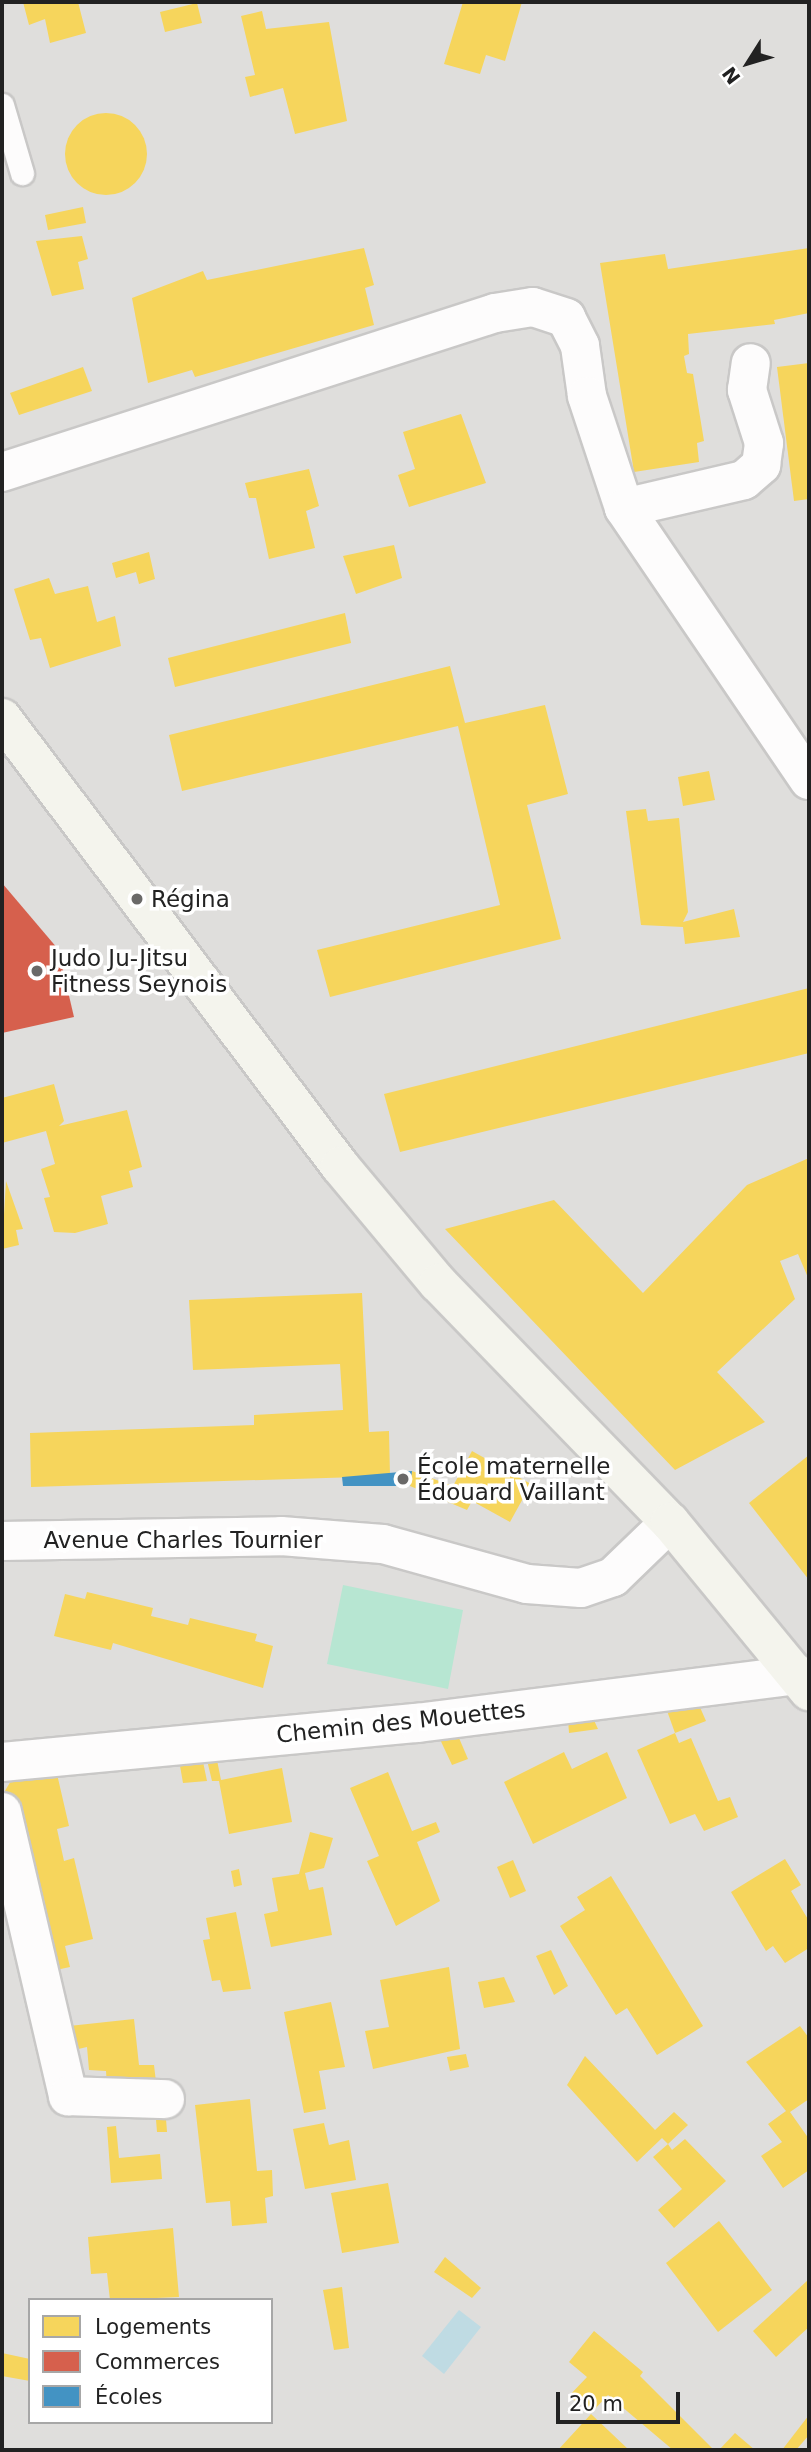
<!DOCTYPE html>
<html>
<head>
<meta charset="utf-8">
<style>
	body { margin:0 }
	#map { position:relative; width:811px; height:2452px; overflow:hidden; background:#f0eeeb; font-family:"DejaVu Sans",sans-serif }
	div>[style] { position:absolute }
	.residential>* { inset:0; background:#dfdedc }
	.pitch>* { inset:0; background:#b7e6d2 }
	.water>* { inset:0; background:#bfdbe3 }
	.homes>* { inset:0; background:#f6d55c }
	.round { border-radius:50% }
	.shops>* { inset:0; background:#d6604d }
	.schools>* { inset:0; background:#4393c3 }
	.roads { filter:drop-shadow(2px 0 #c9c8c7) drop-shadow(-2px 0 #c9c8c7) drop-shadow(0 2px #c9c8c7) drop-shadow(0 -2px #c9c8c7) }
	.lane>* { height:23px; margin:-11.5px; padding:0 11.5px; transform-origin:11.5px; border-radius:11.5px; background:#fdfcfc }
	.street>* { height:38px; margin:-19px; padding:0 19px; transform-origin:19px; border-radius:19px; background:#fdfcfc }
	.secondary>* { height:38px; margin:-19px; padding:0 19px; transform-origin:19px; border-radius:19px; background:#f4f4ed }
	.dots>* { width:19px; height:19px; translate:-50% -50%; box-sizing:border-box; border:4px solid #fff; border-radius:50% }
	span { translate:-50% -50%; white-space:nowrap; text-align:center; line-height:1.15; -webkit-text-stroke:7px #fff; paint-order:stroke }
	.poi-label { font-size:23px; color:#222 }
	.left { translate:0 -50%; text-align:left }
	.street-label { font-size:23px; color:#222 }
	.frame { position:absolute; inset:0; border:4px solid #222; pointer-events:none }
	.legend { position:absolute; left:28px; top:2298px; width:245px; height:126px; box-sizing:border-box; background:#fff; border:2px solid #a7a7a7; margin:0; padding:9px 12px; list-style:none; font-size:21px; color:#222 }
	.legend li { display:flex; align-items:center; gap:14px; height:35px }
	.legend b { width:35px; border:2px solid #a7a7a7 }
	.north { position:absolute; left:713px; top:28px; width:70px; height:70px; -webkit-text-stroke:5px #fff; paint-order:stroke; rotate:233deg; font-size:19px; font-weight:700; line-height:28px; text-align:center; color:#222 }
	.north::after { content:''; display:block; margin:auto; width:24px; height:32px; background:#222; clip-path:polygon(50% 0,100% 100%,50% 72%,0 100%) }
	.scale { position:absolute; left:556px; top:2392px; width:124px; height:32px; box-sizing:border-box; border:4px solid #222; border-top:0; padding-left:9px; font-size:21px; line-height:24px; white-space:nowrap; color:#222; -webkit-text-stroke:5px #fff; paint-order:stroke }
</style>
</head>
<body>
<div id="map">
	<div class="residential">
		<i style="clip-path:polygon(evenodd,2px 2px,809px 2px,809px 2450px,2px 2450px,2px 2px,30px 2300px,271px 2300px,271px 2422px,30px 2422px,30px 2300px)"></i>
	</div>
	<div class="pitch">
		<i style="clip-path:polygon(343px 1585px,463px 1610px,448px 1689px,327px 1664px)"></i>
	</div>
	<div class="water">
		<i style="clip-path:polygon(459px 2310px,481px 2327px,444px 2374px,422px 2356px)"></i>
	</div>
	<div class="homes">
		<i style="clip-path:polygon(23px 2px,78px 2px,86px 33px,50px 43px,45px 19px,29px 25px)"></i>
		<i style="clip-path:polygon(463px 2px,522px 2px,505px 61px,486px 55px,480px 74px,444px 64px)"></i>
		<i style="clip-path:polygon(197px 3px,202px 23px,165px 32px,160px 12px)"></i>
		<i style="clip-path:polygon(262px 11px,266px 29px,329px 22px,347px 121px,295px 134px,283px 88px,250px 97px,245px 77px,255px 75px,241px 16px)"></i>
		<i class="round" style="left:65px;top:113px;width:82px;height:82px"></i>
		<i style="clip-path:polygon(83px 207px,86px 223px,48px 230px,45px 215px)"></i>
		<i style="clip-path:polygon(82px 236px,88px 259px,78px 262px,84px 289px,52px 296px,36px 241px)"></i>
		<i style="clip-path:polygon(364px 248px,374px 285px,365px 288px,374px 325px,195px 377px,192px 370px,148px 383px,132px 298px,203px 271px,207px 280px)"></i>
		<i style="clip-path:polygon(809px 248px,809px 313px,774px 320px,775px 324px,688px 334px,689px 354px,684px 356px,687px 373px,693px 374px,704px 441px,697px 443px,699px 462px,634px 472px,600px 263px,665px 254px,668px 269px)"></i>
		<i style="clip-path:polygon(809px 363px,809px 499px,794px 501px,777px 367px)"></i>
		<i style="clip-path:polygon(83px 367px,92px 391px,19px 415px,10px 393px)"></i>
		<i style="clip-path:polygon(461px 414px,486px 483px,409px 507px,398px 475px,415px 469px,403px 432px)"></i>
		<i style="clip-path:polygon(309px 469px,319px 506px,306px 511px,315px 548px,269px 559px,256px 498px,249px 498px,245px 483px)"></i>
		<i style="clip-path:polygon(394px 545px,402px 578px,356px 594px,343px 556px)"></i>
		<i style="clip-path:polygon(149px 552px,155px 579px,139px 584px,136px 572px,116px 578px,112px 563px)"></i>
		<i style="clip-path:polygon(49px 578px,55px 594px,88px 586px,97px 622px,115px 616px,121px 646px,50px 668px,41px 638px,30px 640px,14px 589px)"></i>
		<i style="clip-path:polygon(345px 613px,351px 643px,175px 687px,168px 658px)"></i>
		<i style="clip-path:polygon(450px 666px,465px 723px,545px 705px,568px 794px,527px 805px,561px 939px,330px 997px,317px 950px,500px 905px,458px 726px,182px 791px,169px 735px)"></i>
		<i style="clip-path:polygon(709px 771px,715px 800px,683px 806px,678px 777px)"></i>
		<i style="clip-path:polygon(646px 809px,648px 821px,679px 818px,688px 912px,683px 922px,734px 909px,740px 937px,685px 944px,683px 927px,641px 925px,626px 811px)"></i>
		<i style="clip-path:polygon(809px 988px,809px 1053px,400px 1152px,384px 1094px)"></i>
		<i style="clip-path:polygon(54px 1084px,64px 1121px,59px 1126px,127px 1110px,142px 1167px,129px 1171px,133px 1187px,101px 1196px,108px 1224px,75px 1233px,54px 1232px,44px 1198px,50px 1197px,41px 1169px,55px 1164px,46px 1131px,2px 1143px,2px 1098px)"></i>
		<i style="clip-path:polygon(809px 1158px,809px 1280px,798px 1254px,780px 1261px,795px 1299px,717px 1372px,765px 1422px,675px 1470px,445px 1229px,554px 1200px,643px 1293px,747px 1185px)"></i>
		<i style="clip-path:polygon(6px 1181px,23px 1229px,16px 1230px,19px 1245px,2px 1249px)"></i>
		<i style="clip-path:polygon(362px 1293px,369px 1432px,389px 1431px,390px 1476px,31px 1487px,30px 1433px,254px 1425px,254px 1415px,343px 1410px,340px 1364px,193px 1370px,189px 1300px)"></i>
		<i style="clip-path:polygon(472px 1451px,531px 1484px,510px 1522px,472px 1501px,467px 1510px,410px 1486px,412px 1471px,453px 1486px)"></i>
		<i style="clip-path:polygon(809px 1455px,809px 1580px,749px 1503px)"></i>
		<i style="clip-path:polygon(87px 1592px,153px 1608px,151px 1616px,188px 1625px,190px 1618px,257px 1634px,255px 1641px,273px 1646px,263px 1688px,113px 1643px,111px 1650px,54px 1636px,65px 1594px,85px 1599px)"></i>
		<i style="clip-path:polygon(699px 1705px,706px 1721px,675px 1733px,666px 1708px)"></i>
		<i style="clip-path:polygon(592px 1716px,598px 1729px,569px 1733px,568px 1719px)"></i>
		<i style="clip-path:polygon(456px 1731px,468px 1759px,452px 1765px,437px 1733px)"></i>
		<i style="clip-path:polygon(675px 1733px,679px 1743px,691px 1738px,718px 1801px,730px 1797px,738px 1817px,704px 1831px,695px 1814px,670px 1824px,637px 1750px)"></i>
		<i style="clip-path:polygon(564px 1752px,572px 1769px,607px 1752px,627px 1798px,533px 1844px,504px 1782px)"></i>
		<i style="clip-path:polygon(216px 1755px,221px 1780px,282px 1768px,292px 1822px,229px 1834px,219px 1781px,212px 1781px,206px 1756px)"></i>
		<i style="clip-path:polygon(202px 1757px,207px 1781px,183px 1783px,179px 1760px)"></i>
		<i style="clip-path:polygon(388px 1772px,412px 1831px,436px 1822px,440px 1832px,417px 1842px,440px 1901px,396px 1926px,367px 1861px,379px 1856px,350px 1788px)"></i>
		<i style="clip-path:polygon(57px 1774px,69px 1826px,57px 1829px,64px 1861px,74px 1858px,93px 1939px,65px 1946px,70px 1967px,42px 1973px,2px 1796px,12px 1779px)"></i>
		<i style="clip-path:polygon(310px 1832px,333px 1838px,324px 1868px,305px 1873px,309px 1890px,323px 1887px,332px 1935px,271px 1947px,264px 1914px,278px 1911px,272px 1878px,299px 1874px)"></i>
		<i style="clip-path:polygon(785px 1859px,801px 1885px,791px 1891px,809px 1921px,809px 1948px,785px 1963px,773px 1946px,766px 1951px,731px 1892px)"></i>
		<i style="clip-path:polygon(513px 1860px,526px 1891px,510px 1898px,497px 1867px)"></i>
		<i style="clip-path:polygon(239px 1869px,242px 1885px,234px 1887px,231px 1871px)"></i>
		<i style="clip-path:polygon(611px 1876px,703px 2026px,657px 2055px,627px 2008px,616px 2015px,560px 1926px,585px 1910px,577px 1897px)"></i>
		<i style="clip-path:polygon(236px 1912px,251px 1989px,223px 1992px,220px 1980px,212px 1981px,203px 1940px,210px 1939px,206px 1918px)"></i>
		<i style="clip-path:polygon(551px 1950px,568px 1986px,554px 1995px,536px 1956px)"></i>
		<i style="clip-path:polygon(449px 1967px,460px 2049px,373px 2069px,365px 2031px,389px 2027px,380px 1980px)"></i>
		<i style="clip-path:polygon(504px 1977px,515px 2002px,484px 2008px,478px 1982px)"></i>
		<i style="clip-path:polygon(331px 2002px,345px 2067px,319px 2071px,326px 2109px,304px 2113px,284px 2012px)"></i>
		<i style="clip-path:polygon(134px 2019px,139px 2065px,154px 2065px,156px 2082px,107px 2086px,106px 2071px,89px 2070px,87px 2047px,61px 2053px,69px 2026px)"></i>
		<i style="clip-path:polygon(800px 2026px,809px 2038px,809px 2099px,790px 2112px,809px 2139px,809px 2170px,783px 2188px,761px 2156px,782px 2142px,768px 2124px,786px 2111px,746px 2062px)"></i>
		<i style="clip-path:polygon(466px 2054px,469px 2067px,450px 2071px,447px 2057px)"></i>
		<i style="clip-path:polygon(585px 2056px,655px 2130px,674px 2112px,688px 2125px,668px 2144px,672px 2150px,685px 2139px,726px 2181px,674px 2228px,658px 2210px,682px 2189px,653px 2157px,668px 2144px,662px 2138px,637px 2162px,567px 2085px)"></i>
		<i style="clip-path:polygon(250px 2099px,257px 2171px,272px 2170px,273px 2196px,265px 2198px,267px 2223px,232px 2226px,230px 2201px,206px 2203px,195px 2105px)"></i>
		<i style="clip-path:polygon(165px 2106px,167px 2132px,157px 2132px,155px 2107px)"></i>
		<i style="clip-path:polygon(324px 2123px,329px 2145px,349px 2140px,356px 2180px,305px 2189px,293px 2129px)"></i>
		<i style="clip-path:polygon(116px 2126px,119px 2158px,160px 2154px,162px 2179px,111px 2183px,107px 2127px)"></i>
		<i style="clip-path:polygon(388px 2183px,399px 2243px,342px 2253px,331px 2193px)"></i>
		<i style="clip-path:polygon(719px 2221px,772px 2290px,718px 2332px,666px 2263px)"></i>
		<i style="clip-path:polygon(173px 2228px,179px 2297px,110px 2300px,107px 2273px,91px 2274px,88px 2237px)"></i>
		<i style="clip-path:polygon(445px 2257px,481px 2288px,472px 2298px,434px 2272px)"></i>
		<i style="clip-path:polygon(809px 2279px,809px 2327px,776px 2357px,753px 2331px)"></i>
		<i style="clip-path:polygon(342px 2287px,349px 2348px,334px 2350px,323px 2290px)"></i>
		<i style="clip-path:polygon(594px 2331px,643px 2372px,640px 2376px,714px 2450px,673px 2450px,608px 2395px,594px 2410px,568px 2397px,587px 2377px,569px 2362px)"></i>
		<i style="clip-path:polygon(2px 2353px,30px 2359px,30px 2381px,2px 2376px)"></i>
		<i style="clip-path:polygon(591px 2414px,629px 2450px,558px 2450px)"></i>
		<i style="clip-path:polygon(809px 2415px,809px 2435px,796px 2450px,782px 2450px)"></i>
		<i style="clip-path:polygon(735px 2433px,755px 2450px,719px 2450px)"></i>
	</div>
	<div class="shops">
		<i style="clip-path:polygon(2px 883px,58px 949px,74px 1017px,2px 1033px)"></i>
	</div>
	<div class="schools">
		<i style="clip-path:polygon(412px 1471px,410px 1486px,343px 1486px,342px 1477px)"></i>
	</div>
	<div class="roads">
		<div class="lane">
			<i style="left:2px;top:105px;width:71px;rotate:73.6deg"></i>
		</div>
		<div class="street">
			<i style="left:2px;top:472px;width:518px;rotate:-17.88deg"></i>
			<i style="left:495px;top:313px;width:38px;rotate:-9deg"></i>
			<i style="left:533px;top:307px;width:35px;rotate:18deg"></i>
			<i style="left:566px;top:318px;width:31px;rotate:63deg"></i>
			<i style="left:580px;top:346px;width:50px;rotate:82deg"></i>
			<i style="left:587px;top:396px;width:118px;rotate:71.7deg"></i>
			<i style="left:624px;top:508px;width:329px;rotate:55.8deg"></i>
			<i style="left:624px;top:508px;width:123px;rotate:-13.1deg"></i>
			<i style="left:744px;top:480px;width:23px;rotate:-41deg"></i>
			<i style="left:761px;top:465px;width:22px;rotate:-82deg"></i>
			<i style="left:764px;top:443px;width:56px;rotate:-107.8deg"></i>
			<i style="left:747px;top:390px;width:27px;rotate:-82deg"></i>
			<i style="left:2px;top:1541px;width:279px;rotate:-1deg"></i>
			<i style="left:281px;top:1536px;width:102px;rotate:4.5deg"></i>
			<i style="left:383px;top:1544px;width:149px;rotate:15.5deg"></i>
			<i style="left:527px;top:1584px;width:54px;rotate:4.2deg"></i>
			<i style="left:581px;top:1588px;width:34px;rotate:-19deg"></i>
			<i style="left:613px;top:1577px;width:79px;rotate:-44deg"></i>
			<i style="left:2px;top:1762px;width:417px;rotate:-5.4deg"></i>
			<i style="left:417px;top:1723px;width:385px;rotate:-7.2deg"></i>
			<i style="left:2px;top:1812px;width:292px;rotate:76.9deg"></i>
			<i style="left:68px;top:2096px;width:97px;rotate:1.8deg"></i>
		</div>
		<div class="secondary">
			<i style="left:2px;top:718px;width:561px;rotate:52.97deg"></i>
			<i style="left:340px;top:1166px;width:153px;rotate:50.1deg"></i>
			<i style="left:438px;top:1283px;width:333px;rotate:45.9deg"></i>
			<i style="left:670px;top:1522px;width:219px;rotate:50.6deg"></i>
		</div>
	</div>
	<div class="dots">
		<i style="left:137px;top:899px;background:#6a6968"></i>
		<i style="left:37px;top:971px;background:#6a6968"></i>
		<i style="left:403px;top:1479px;background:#6a6968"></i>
	</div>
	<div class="poi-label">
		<span class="left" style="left:151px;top:899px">Régina</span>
		<span class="left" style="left:51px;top:971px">Judo Ju-Jitsu<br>Fitness Seynois</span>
		<span class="left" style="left:417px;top:1479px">École maternelle<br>Édouard Vaillant</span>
	</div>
	<div class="street-label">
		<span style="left:183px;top:1540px">Avenue Charles Tournier</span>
		<span style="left:401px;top:1722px;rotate:-6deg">Chemin des Mouettes</span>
	</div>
	<div class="frame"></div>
	<ul class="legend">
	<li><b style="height:19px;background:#f6d55c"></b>Logements</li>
	<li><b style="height:19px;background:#d6604d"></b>Commerces</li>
	<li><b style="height:19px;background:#4393c3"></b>Écoles</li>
	</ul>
	<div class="north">N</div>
	<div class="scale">20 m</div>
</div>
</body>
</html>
